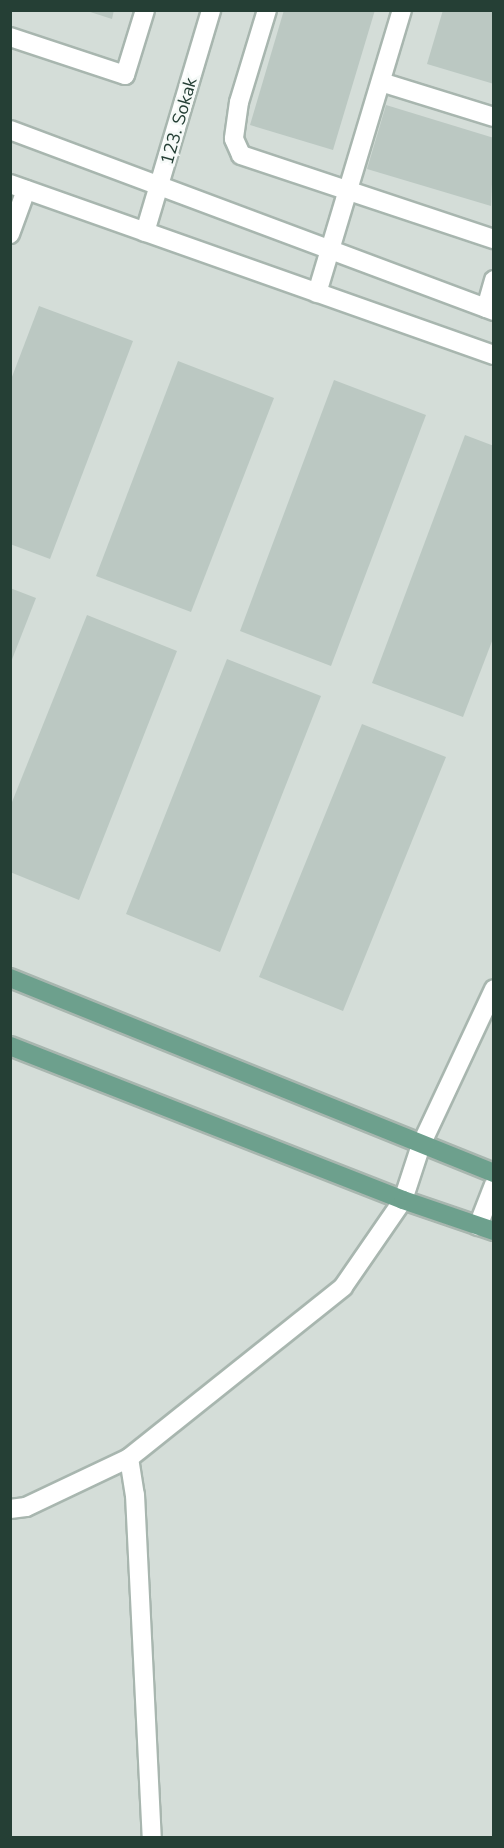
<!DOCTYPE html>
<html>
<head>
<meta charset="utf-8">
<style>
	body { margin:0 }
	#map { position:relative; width:504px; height:1848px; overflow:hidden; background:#e5eee9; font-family:"Nunito Sans",sans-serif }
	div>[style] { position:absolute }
	.built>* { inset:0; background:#d4ddd8 }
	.building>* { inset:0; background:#bbc8c2 }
	.roads { filter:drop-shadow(2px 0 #a8b6af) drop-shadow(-2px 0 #a8b6af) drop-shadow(0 2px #a8b6af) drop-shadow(0 -2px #a8b6af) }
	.minor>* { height:18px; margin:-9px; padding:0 9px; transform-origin:9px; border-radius:9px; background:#fff }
	.major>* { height:18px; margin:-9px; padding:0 9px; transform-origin:9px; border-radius:9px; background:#6da08d }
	span { translate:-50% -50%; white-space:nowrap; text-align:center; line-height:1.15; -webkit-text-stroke:5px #f6faf8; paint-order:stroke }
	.street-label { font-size:18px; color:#253f35 }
	.frame { position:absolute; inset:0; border:12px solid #253f35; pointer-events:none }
</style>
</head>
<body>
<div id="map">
	<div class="built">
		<i style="clip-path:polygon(11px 11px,493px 11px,493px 1837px,11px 1837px)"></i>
	</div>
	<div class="building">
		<i style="clip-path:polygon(84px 10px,114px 10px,112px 19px)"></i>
		<i style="clip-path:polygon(284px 10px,375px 10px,333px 150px,250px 125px)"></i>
		<i style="clip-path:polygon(443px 10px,494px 10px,494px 84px,427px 64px)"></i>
		<i style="clip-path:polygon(386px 105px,494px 138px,491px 206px,367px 169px)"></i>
		<i style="clip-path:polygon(39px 306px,133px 341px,50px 559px,10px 544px,10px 382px)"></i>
		<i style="clip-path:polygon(178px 361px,274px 398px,191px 612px,96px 576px)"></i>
		<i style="clip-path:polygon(334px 380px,426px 415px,331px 666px,240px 631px)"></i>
		<i style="clip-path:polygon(465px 435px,494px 446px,494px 636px,463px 717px,372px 683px)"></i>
		<i style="clip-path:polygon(10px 588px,36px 598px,11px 662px,10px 662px)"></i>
		<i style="clip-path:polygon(87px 615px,177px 651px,79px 900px,10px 872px,10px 807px)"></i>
		<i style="clip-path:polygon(227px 659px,321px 696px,220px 952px,126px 914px)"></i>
		<i style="clip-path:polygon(362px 724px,446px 757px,343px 1011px,259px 977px)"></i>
	</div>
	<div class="roads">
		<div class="minor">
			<i style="left:267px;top:10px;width:96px;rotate:106.9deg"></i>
			<i style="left:239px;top:102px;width:37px;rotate:98deg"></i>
			<i style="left:234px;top:139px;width:17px;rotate:66deg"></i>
			<i style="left:241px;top:155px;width:267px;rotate:18.4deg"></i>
			<i style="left:10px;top:37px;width:121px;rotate:18.3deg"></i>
			<i style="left:125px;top:75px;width:68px;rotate:-72.9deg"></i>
			<i style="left:381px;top:82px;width:118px;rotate:17.2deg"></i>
			<i style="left:10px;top:130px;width:517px;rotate:20.5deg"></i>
			<i style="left:10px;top:184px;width:513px;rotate:19.46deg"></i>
			<i style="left:145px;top:232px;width:232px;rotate:-73.4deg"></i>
			<i style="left:10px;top:234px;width:47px;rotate:-70deg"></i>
			<i style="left:317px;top:293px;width:295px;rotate:-73.3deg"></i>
			<i style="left:486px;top:308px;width:29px;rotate:-74deg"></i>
			<i style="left:478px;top:1226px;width:44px;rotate:-68.7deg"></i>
			<i style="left:129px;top:1458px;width:37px;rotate:81deg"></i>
			<i style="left:135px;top:1495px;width:343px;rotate:87.2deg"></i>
			<i style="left:10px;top:1509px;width:16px;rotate:-7deg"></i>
			<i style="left:26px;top:1507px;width:114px;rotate:-25.4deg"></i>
			<i style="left:129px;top:1458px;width:274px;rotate:-38.6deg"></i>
			<i style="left:343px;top:1287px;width:106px;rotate:-55.4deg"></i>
			<i style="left:403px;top:1200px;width:58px;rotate:-71.9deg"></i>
			<i style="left:421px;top:1145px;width:172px;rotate:-64.9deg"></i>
		</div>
		<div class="major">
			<i style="left:10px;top:978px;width:522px;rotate:21.94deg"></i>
			<i style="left:10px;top:1046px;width:422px;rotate:21.4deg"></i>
			<i style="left:403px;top:1200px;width:96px;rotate:18.8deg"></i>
		</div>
	</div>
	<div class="street-label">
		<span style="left:179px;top:121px;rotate:-74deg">123. Sokak</span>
	</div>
	<div class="frame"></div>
</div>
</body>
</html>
